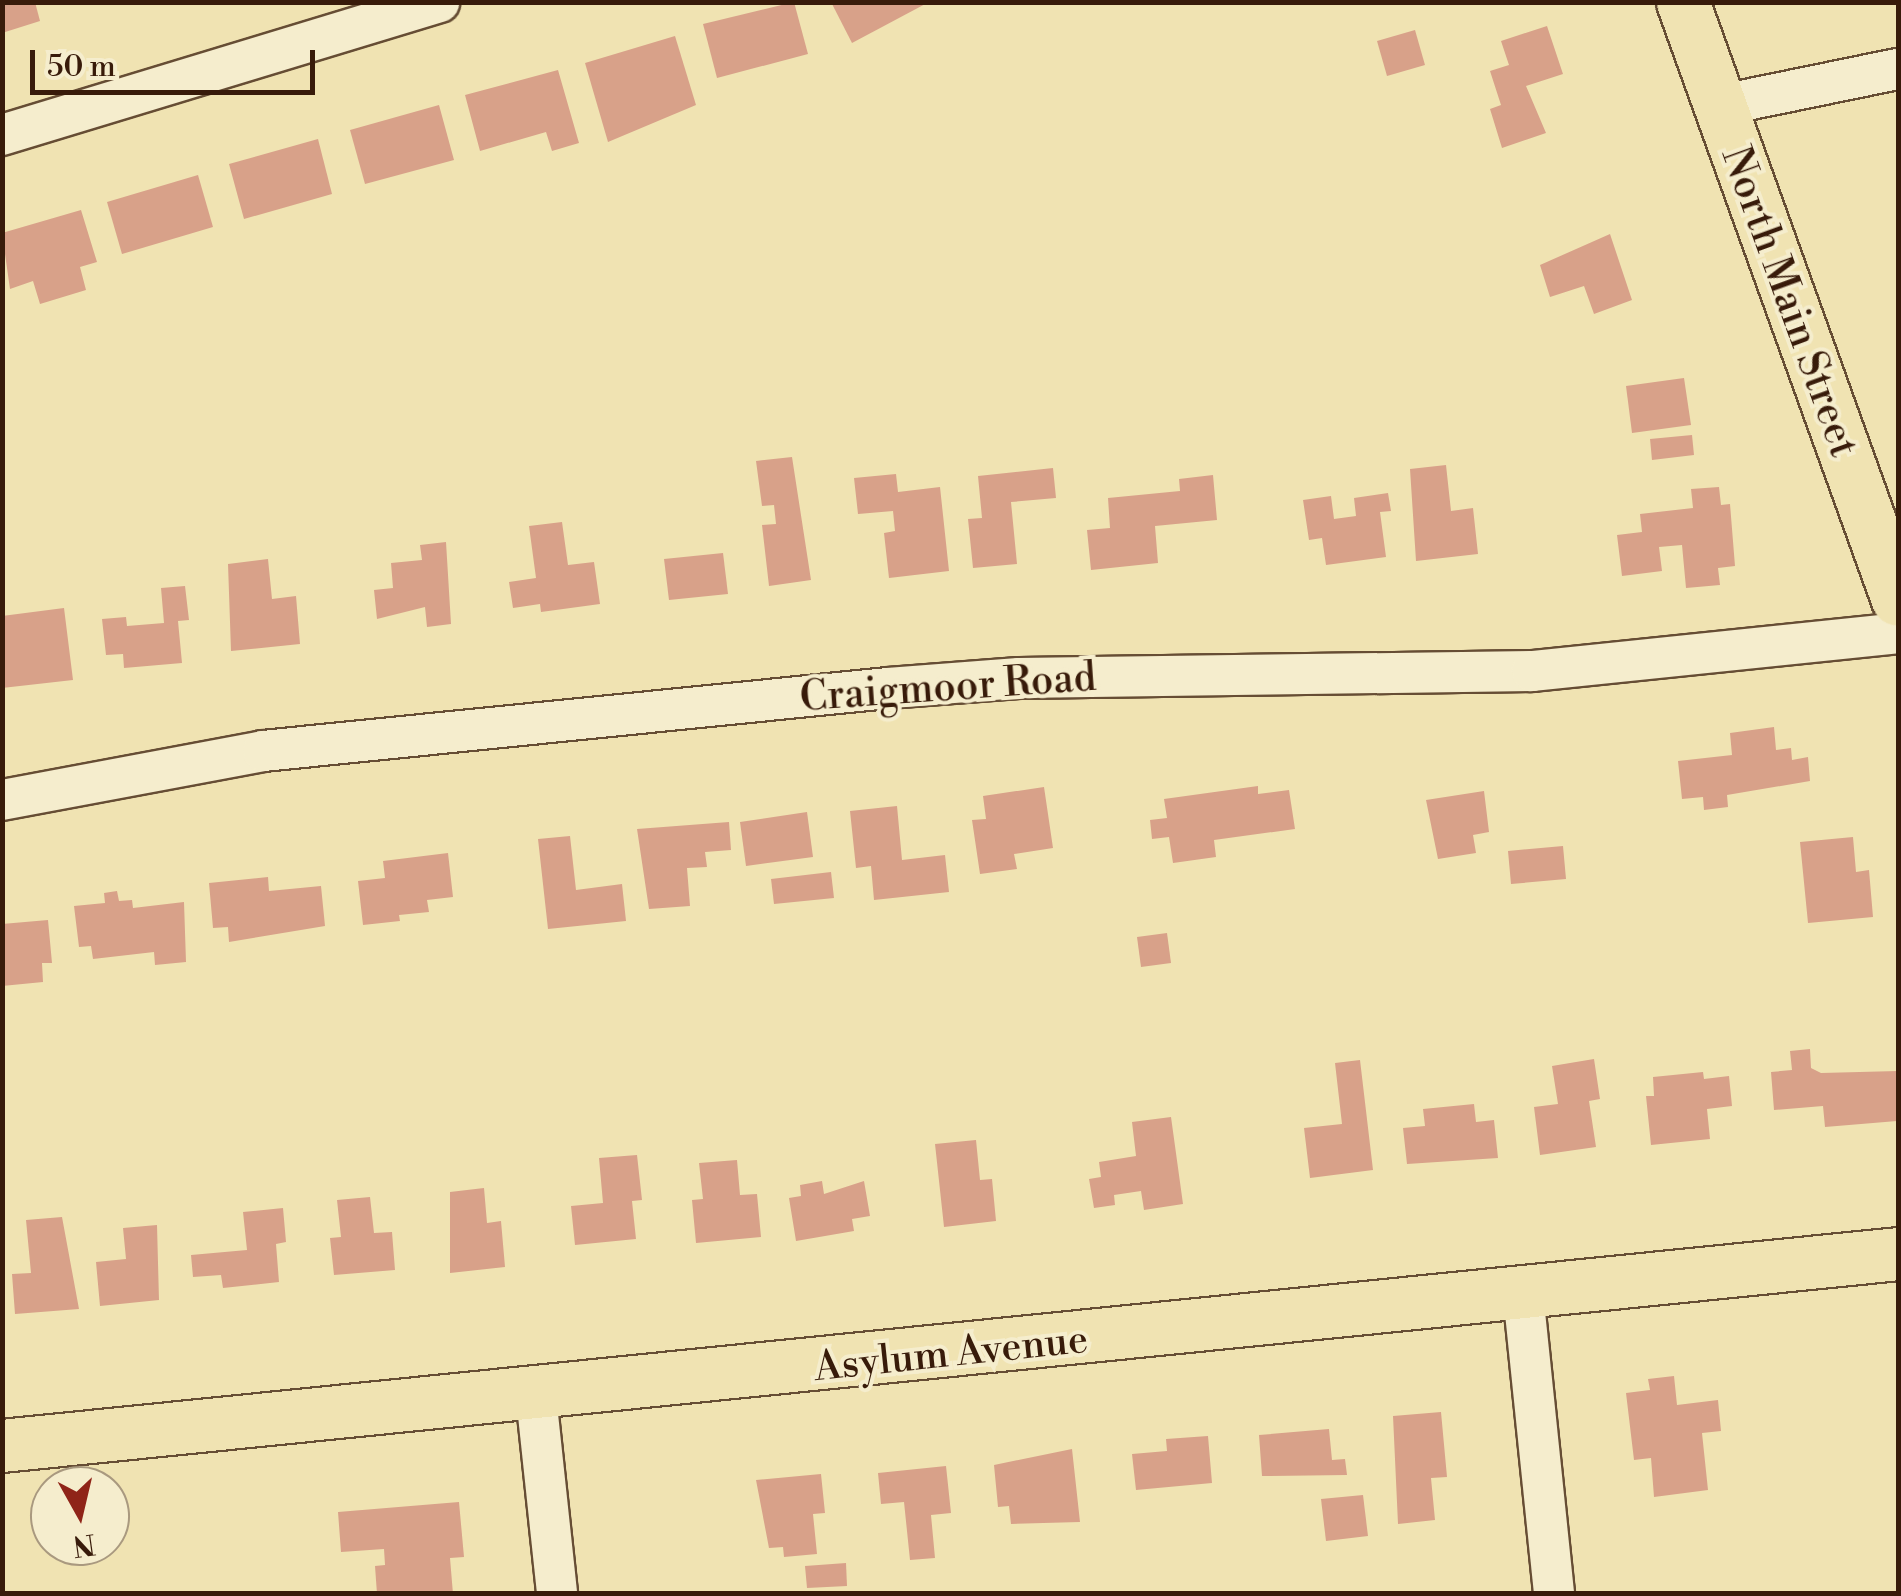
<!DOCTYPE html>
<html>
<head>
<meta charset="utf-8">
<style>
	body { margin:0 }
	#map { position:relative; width:1901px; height:1596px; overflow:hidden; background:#f0e3b2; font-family:"Libre Bodoni",serif }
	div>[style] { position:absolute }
	.building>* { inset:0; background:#d8a189 }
	.roads { filter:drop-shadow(2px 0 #664d34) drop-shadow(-2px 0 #664d34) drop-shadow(0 2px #664d34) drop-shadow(0 -2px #664d34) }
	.minor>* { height:40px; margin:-20px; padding:0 20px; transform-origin:20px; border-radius:20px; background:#f5edcd }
	.major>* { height:52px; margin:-26px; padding:0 26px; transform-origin:26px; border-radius:26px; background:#f0e3b2 }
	span { translate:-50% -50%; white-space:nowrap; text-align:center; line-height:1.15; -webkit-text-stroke:8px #f5edcd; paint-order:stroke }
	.street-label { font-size:40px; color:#381b0a }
	.frame { position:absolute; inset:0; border:5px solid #381b0a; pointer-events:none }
	.north { position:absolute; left:30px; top:1466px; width:100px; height:100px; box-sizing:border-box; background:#f5edcd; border:2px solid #a9997f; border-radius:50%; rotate:172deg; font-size:28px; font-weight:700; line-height:40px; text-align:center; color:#381b0a }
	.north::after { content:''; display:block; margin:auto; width:35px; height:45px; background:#8f2418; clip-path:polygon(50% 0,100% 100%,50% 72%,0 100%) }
	.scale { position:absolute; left:30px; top:50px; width:285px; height:45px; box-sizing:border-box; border:5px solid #381b0a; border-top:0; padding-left:12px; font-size:30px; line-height:35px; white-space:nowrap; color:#381b0a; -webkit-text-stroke:8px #f5edcd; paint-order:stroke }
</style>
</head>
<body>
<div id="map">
	<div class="building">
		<i style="clip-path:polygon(2px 2px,35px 2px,40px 21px,2px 33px)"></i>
		<i style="clip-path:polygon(794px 2px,808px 54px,717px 78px,703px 24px)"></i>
		<i style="clip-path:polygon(831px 2px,929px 2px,852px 43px)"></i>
		<i style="clip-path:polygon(1547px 26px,1563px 74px,1526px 86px,1546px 133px,1502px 148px,1490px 109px,1501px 105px,1490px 71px,1509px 65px,1501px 41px)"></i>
		<i style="clip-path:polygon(1415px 30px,1425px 65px,1387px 76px,1377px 41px)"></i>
		<i style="clip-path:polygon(675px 36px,696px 105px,608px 142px,585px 63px)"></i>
		<i style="clip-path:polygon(558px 70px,579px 143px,552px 151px,546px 132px,480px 151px,465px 95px)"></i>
		<i style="clip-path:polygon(439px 105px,454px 160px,365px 184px,350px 130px)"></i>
		<i style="clip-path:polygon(318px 139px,332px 194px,244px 219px,229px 164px)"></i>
		<i style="clip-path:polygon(198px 175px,213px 227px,122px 254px,107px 202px)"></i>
		<i style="clip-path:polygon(81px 210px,97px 262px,80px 267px,86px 290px,40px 304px,33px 281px,10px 289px,2px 233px)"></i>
		<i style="clip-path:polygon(1610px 234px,1632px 300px,1594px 314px,1584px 286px,1550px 297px,1540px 265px)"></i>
		<i style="clip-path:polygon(1684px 378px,1691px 425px,1632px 433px,1626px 386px)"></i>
		<i style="clip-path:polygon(1692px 435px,1694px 455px,1652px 460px,1650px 439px)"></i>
		<i style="clip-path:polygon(792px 457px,811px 580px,769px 586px,762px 525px,776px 524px,774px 505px,762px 506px,756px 461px)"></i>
		<i style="clip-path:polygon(1446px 465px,1451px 511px,1473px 508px,1478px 554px,1416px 561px,1410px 469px)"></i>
		<i style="clip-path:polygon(1053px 468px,1056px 498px,1011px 502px,1017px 564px,973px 568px,968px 519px,982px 518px,978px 476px)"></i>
		<i style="clip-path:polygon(896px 474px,898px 492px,940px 487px,949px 571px,889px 578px,884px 533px,895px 531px,893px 511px,858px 514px,854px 478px)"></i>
		<i style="clip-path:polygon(1213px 475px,1217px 520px,1155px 526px,1158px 563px,1091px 570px,1087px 530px,1110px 528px,1108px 498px,1180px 491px,1179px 479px)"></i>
		<i style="clip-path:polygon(1719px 487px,1721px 505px,1730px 504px,1735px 566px,1718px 568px,1720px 585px,1686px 588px,1682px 545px,1659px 547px,1662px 571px,1622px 576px,1617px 535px,1642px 532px,1640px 514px,1693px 508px,1691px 489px)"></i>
		<i style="clip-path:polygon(1388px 493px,1391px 511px,1380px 512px,1386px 557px,1326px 565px,1322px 538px,1309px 540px,1303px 500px,1331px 496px,1334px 519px,1356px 516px,1354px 498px)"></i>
		<i style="clip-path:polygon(562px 522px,568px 565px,594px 562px,600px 604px,541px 612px,540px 604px,513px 608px,509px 582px,536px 578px,529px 526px)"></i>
		<i style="clip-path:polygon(446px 542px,451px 624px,427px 627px,425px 607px,377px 619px,374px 590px,393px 588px,391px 563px,422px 560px,420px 545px)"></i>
		<i style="clip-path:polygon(723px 553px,728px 594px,669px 600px,664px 559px)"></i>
		<i style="clip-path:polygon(268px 559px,272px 599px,296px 596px,300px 644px,231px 651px,228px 564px)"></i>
		<i style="clip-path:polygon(185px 586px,189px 620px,178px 621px,182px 663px,124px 668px,123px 654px,106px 655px,102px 619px,126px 617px,127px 626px,164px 623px,161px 588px)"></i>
		<i style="clip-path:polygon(64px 608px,73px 680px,2px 688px,2px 616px)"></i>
		<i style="clip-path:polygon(1774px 727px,1776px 750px,1791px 748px,1792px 760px,1808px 757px,1810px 781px,1727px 795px,1728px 807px,1704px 810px,1703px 797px,1682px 799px,1678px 761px,1732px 755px,1730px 733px)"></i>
		<i style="clip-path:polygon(1258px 786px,1258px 794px,1289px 790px,1295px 829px,1214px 840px,1216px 857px,1173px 863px,1169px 837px,1152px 839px,1150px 820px,1167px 818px,1164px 799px)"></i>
		<i style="clip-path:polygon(1044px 787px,1053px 848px,1014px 854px,1017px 869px,980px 874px,972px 820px,986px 819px,983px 796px)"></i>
		<i style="clip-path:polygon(1484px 791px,1489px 832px,1473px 835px,1476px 853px,1438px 859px,1426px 800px)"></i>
		<i style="clip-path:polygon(897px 806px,902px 860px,945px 855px,949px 892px,874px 900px,871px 866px,856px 868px,850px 811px)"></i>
		<i style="clip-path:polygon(807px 812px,813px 857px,746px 866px,740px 822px)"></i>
		<i style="clip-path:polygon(729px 822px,731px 850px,705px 852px,707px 867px,687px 868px,690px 906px,649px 909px,637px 829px)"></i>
		<i style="clip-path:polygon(570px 836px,576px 890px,622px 884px,626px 921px,548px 929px,538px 839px)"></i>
		<i style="clip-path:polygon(1853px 837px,1856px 872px,1869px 870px,1873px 917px,1808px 923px,1800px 842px)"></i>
		<i style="clip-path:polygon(1563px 846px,1566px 879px,1511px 884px,1508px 851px)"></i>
		<i style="clip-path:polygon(448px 853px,453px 897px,427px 900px,429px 912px,399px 915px,400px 921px,363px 925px,358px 881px,385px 878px,383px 861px)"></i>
		<i style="clip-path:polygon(831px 872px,834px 898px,774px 904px,771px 879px)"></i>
		<i style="clip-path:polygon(268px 877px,269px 891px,321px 886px,325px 926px,229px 942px,228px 927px,213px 928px,209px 883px)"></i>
		<i style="clip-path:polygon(117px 891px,119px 901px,132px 900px,133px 908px,184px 902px,186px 962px,155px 965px,154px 952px,93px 959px,91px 946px,79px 947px,74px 906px,105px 903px,104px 893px)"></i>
		<i style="clip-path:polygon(48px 920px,52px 963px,42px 963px,43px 982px,2px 986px,2px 924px)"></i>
		<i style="clip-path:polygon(1167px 933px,1171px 963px,1141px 967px,1137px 937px)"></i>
		<i style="clip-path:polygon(1810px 1049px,1811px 1068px,1821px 1073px,1898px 1071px,1897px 1121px,1825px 1127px,1823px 1106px,1774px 1110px,1771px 1072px,1792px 1070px,1790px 1051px)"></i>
		<i style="clip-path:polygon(1594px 1059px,1600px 1099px,1589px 1101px,1596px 1147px,1540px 1155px,1534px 1107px,1558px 1104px,1552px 1066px)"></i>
		<i style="clip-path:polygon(1360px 1060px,1373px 1170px,1310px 1178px,1304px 1128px,1342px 1124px,1335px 1063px)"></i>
		<i style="clip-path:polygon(1703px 1072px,1704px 1079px,1729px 1076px,1732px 1106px,1707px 1109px,1710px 1139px,1651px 1145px,1646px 1096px,1654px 1096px,1653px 1077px)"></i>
		<i style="clip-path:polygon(1474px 1104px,1476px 1122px,1494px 1120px,1498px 1158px,1407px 1164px,1403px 1128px,1425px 1126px,1423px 1109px)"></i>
		<i style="clip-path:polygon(1171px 1117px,1183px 1204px,1144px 1210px,1141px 1191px,1114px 1195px,1115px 1205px,1094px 1208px,1089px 1179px,1101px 1177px,1099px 1162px,1136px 1156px,1132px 1122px)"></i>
		<i style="clip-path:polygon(976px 1140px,980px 1180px,992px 1179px,996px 1221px,944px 1227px,935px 1144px)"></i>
		<i style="clip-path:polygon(637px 1155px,642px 1200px,632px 1201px,636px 1239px,575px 1245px,571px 1206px,603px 1203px,599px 1158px)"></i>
		<i style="clip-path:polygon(737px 1160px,740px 1195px,757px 1194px,761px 1237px,696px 1243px,692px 1200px,703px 1199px,699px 1163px)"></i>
		<i style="clip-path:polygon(822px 1181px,824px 1194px,864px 1181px,870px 1216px,852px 1219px,854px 1231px,796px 1241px,789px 1198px,801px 1196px,800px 1185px)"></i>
		<i style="clip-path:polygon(484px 1188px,487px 1223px,501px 1221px,505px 1267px,450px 1273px,450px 1192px)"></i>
		<i style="clip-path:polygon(370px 1197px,374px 1233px,392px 1232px,395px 1270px,334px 1275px,330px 1238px,341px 1237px,337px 1200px)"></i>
		<i style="clip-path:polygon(283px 1208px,286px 1242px,276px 1244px,279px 1282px,223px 1288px,221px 1275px,193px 1277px,191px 1255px,247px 1250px,243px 1212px)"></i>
		<i style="clip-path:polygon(62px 1217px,79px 1309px,15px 1314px,12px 1274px,31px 1273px,26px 1220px)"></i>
		<i style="clip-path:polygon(157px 1225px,159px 1300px,100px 1306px,96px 1262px,126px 1259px,123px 1228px)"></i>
		<i style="clip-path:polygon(1674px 1376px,1677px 1405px,1718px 1400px,1721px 1431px,1702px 1433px,1708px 1490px,1654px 1497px,1651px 1458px,1634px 1460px,1626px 1393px,1650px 1390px,1648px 1379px)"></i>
		<i style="clip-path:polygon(1441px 1412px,1447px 1477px,1431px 1478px,1435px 1520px,1398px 1524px,1393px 1416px)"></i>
		<i style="clip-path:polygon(1329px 1429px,1332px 1460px,1345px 1459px,1347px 1475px,1262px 1476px,1259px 1435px)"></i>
		<i style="clip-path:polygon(1208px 1436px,1212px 1483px,1136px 1490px,1132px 1454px,1167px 1451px,1166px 1439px)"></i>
		<i style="clip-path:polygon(1072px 1449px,1080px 1522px,1011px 1524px,1009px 1506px,998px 1507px,994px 1465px)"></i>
		<i style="clip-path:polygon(946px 1466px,951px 1513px,931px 1515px,935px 1558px,910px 1560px,904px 1502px,881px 1504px,878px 1473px)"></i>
		<i style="clip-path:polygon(821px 1474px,825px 1513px,813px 1514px,817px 1554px,784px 1557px,783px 1547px,769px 1548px,756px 1480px)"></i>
		<i style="clip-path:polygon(1363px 1495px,1368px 1536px,1326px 1541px,1321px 1499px)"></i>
		<i style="clip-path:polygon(459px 1502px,464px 1557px,450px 1558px,453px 1594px,377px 1594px,375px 1566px,385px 1565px,384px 1549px,341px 1552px,338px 1512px)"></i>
		<i style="clip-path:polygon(846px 1563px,847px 1586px,807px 1588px,805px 1566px)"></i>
	</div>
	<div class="roads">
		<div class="minor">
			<i style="left:1717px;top:106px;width:185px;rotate:-11.6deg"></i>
			<i style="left:2px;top:135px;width:457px;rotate:-16.9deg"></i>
			<i style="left:2px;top:800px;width:266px;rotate:-10.6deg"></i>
			<i style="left:263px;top:751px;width:628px;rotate:-5.76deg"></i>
			<i style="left:888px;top:688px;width:131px;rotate:-4.4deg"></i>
			<i style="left:1019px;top:678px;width:513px;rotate:-0.78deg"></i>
			<i style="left:1532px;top:671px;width:368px;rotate:-5.9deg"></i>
			<i style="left:1523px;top:1293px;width:303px;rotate:84.1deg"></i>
			<i style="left:536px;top:1396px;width:199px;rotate:83.9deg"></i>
		</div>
		<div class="major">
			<i style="left:1683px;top:2px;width:635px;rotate:70.22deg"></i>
			<i style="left:2px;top:1446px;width:1906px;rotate:-5.78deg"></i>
		</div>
	</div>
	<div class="street-label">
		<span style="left:1789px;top:302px;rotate:70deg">North Main Street</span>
		<span style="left:948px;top:688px;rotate:-4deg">Craigmoor Road</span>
		<span style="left:951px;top:1354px;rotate:-6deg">Asylum Avenue</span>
	</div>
	<div class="frame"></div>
	<div class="north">N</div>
	<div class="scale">50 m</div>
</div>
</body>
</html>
